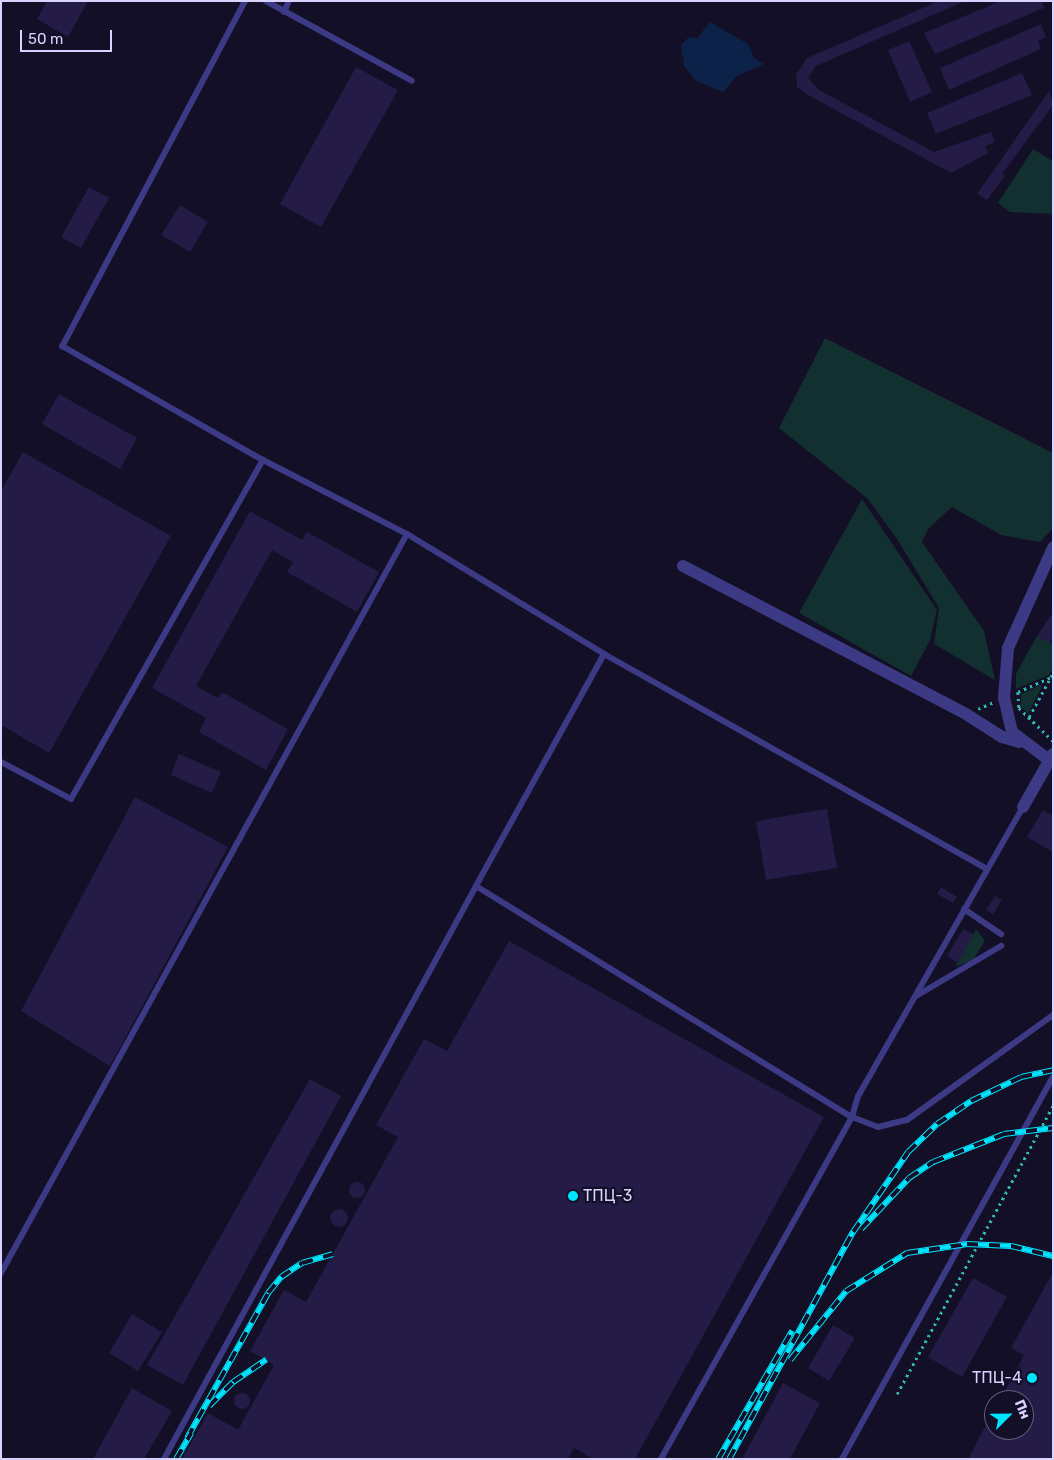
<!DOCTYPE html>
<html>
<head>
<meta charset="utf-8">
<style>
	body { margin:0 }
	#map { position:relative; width:1054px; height:1460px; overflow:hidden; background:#130f26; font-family:Rubik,sans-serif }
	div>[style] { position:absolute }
	.green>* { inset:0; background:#12302f }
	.water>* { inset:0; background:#0c2248 }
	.building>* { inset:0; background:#241b47 }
	.round { border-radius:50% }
	.path>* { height:2.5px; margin-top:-1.25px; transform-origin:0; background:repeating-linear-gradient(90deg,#2fb8b0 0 2.5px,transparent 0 6.5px) }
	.service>* { height:6px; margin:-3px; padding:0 3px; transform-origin:3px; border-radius:3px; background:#3d3a85 }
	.minor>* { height:12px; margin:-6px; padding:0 6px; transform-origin:6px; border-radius:6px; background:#3d3a85 }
	.rail>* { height:5.5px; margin-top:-2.75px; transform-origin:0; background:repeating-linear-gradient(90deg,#130f26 0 11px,#00e5ff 0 22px); box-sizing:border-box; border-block:1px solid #00e5ff }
	.dots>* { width:14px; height:14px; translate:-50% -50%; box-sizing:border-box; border:2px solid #130f26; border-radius:50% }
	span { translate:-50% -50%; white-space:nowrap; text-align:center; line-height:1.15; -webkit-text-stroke:4.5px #130f26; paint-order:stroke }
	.poi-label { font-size:16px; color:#d9d4ff }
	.left { translate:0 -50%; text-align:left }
	.right { translate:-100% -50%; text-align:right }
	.frame { position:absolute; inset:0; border:2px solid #d9d4ff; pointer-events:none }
	.north { position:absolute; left:984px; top:1390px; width:50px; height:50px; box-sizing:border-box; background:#130f26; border:1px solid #625e7d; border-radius:50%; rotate:67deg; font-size:14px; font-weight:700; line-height:20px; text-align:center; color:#d9d4ff }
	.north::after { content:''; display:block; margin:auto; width:18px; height:22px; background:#00e5ff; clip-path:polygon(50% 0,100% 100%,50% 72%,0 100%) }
	.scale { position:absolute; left:20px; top:30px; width:92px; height:22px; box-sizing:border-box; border:2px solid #d9d4ff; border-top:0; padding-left:6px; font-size:15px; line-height:18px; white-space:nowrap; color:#d9d4ff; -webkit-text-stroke:4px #130f26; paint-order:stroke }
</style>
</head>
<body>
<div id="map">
	<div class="green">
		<i style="clip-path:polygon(1033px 149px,1053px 161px,1053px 214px,1010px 212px,998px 203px)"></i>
		<i style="clip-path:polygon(825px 338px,1053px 453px,1053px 528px,1040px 542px,1001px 535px,952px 507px,928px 529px,922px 542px,984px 631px,995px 680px,934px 644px,939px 608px,897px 539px,868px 499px,779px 428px)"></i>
		<i style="clip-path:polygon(862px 499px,937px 610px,930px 640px,911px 676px,799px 613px)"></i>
		<i style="clip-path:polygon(1037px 636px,1053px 644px,1053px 668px,1049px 675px,1016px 689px,1016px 674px)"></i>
		<i style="clip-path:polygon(1043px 684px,1028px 714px,1021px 706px,1021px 694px)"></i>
		<i style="clip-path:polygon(976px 929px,985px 941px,973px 960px,955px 967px)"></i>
	</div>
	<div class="water">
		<i style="clip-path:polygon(710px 22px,748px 44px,754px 58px,764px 64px,737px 76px,723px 92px,695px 80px,684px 66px,681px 45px,689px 37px,697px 38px)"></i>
	</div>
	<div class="building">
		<i style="clip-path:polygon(47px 1px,88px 1px,68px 37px,37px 19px)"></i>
		<i style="clip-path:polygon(939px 1px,965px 1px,816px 66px,808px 78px,819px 90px,934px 152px,991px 132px,995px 142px,985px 146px,988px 153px,951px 173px,808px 95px,797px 87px,796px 75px,807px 58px)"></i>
		<i style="clip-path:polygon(1001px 1px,1042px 1px,1044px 8px,935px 54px,924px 33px)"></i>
		<i style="clip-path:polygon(1041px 24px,1046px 37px,1038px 41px,1041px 49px,949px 90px,940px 68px)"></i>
		<i style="clip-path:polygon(909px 41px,932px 92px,910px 102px,888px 50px)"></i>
		<i style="clip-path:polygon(356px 67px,398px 90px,321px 227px,280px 204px)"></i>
		<i style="clip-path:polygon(1022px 73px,1032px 95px,936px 134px,927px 113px)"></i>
		<i style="clip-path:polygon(1049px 91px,1053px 105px,1002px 174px,1005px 176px,987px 200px,977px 194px)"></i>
		<i style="clip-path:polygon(89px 187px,109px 198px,81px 248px,61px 237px)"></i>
		<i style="clip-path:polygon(180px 205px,208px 222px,190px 252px,161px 235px)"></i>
		<i style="clip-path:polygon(59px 394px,137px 438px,120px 469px,42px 424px)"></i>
		<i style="clip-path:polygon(23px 452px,171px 536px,49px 753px,1px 725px,1px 491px)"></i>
		<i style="clip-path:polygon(250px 511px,302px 540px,307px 532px,379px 572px,357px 612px,287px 572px,293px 562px,272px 550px,196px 686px,218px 698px,222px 692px,288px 729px,266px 770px,199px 732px,206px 718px,152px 688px)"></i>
		<i style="clip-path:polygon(1053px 612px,1053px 638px,1050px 643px,1037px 636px)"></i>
		<i style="clip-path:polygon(179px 754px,221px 772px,212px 793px,171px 775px)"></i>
		<i style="clip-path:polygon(135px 797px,228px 847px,110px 1066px,21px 1011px)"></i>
		<i style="clip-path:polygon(827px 809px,837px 868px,766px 880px,756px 821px)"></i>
		<i style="clip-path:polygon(1043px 810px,1053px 816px,1053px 852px,1027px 837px)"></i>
		<i style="clip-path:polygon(941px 887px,957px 897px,953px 903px,937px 894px)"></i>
		<i style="clip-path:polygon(995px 896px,1002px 900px,993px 914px,986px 910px)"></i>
		<i style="clip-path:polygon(963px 929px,973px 934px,958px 963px,947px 956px)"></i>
		<i style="clip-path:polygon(509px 941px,824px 1117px,635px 1459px,593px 1459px,574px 1448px,568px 1459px,182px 1459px,208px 1413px,238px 1430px,274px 1365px,250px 1351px,284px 1290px,306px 1302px,398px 1137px,376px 1125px,424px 1039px,447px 1051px)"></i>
		<i style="clip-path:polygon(310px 1079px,341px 1096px,183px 1385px,147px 1365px)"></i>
		<i class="round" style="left:349px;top:1182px;width:16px;height:16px"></i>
		<i class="round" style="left:330px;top:1209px;width:18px;height:18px"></i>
		<i style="clip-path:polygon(1053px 1272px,1053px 1459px,968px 1459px,994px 1410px,994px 1430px,1024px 1430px,1024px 1400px,1000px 1400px,1024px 1355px,1011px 1348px)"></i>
		<i style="clip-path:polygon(973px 1278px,1007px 1297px,962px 1377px,928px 1357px)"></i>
		<i style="clip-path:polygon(132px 1314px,162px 1332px,138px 1371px,109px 1353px)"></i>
		<i style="clip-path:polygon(833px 1325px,855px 1338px,829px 1381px,808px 1368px)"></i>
		<i style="clip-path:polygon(783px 1383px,820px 1403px,790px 1459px,742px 1459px)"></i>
		<i style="clip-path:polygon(132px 1388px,172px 1411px,144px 1459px,93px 1459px)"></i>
		<i class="round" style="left:234px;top:1393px;width:16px;height:16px"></i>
	</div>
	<div class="path">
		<i style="left:1050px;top:678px;width:35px;rotate:156deg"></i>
		<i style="left:1018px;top:692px;width:16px;rotate:86deg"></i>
		<i style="left:1019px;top:708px;width:47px;rotate:44.1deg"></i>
		<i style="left:978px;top:709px;width:17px;rotate:-24deg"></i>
		<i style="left:1029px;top:717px;width:50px;rotate:-61.4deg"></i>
		<i style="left:897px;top:1394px;width:328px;rotate:-61.6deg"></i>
	</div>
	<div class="service">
		<i style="left:245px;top:1px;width:391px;rotate:117.9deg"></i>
		<i style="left:62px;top:346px;width:231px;rotate:29.6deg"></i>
		<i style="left:266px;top:1px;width:166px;rotate:28.7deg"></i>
		<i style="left:284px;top:12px;width:12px;rotate:-66deg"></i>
		<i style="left:604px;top:654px;width:265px;rotate:118.9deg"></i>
		<i style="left:476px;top:886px;width:441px;rotate:31.6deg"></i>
		<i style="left:852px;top:1117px;width:392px;rotate:119.2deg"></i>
		<i style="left:1px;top:762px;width:79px;rotate:27.9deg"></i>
		<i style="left:71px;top:799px;width:390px;rotate:-60.5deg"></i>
		<i style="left:263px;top:460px;width:162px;rotate:27.2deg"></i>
		<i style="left:407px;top:534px;width:231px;rotate:31.3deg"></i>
		<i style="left:604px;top:654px;width:439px;rotate:29.3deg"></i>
		<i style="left:1023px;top:807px;width:333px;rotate:119.7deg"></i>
		<i style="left:858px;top:1096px;width:22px;rotate:106deg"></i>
		<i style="left:852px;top:1117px;width:28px;rotate:21deg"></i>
		<i style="left:878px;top:1127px;width:30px;rotate:-14deg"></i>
		<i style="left:907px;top:1120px;width:180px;rotate:-35.7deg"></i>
		<i style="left:964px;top:909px;width:45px;rotate:34deg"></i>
		<i style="left:916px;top:996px;width:99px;rotate:-30.5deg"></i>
		<i style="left:1px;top:1273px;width:843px;rotate:-61.22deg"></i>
		<i style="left:164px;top:1459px;width:652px;rotate:-61.43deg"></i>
		<i style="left:842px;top:1459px;width:436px;rotate:-61.1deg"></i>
	</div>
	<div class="minor">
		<i style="left:683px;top:566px;width:319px;rotate:27.6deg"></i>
		<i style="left:966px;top:714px;width:43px;rotate:32.6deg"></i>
		<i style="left:1002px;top:737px;width:18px;rotate:16deg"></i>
		<i style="left:1049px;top:760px;width:46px;rotate:-142.9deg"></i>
		<i style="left:1012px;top:732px;width:35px;rotate:-103deg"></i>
		<i style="left:1004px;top:698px;width:50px;rotate:-85.4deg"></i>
		<i style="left:1008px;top:648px;width:110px;rotate:-65.8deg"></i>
		<i style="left:1023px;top:807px;width:61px;rotate:-60.5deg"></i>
	</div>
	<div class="rail">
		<i style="left:861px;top:1229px;width:70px;rotate:-46.7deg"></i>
		<i style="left:909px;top:1178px;width:29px;rotate:-34deg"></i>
		<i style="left:933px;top:1162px;width:76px;rotate:-21.5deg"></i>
		<i style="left:1004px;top:1134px;width:49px;rotate:-7deg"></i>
		<i style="left:790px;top:1360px;width:89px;rotate:-50.9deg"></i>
		<i style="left:846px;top:1291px;width:72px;rotate:-31.9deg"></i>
		<i style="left:907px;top:1253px;width:61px;rotate:-8.5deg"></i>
		<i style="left:967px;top:1244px;width:44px;rotate:2.6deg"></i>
		<i style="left:1011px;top:1246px;width:43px;rotate:13.4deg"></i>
		<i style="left:209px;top:1406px;width:34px;rotate:-45deg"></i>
		<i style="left:233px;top:1382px;width:40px;rotate:-34deg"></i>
		<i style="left:187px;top:1438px;width:166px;rotate:-60.8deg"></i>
		<i style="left:268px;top:1293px;width:21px;rotate:-51deg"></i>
		<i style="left:281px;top:1277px;width:25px;rotate:-34deg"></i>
		<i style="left:302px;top:1263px;width:32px;rotate:-16deg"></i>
		<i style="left:176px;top:1459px;width:30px;rotate:-60deg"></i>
		<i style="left:718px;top:1459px;width:148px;rotate:-60deg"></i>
		<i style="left:729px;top:1459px;width:259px;rotate:-61.4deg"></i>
		<i style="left:853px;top:1232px;width:97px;rotate:-55.5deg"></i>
		<i style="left:908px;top:1152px;width:40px;rotate:-44deg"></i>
		<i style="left:937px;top:1124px;width:41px;rotate:-34.1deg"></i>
		<i style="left:971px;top:1101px;width:55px;rotate:-25.6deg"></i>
		<i style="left:1021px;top:1077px;width:33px;rotate:-12deg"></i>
	</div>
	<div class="dots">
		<i style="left:573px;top:1196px;background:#00e5ff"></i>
		<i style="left:1032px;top:1378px;background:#00e5ff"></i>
	</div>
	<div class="poi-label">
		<span class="left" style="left:583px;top:1196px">ТПЦ-3</span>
		<span class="right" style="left:1022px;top:1378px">ТПЦ-4</span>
	</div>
	<div class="frame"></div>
	<div class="north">Пн</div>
	<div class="scale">50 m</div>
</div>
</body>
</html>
